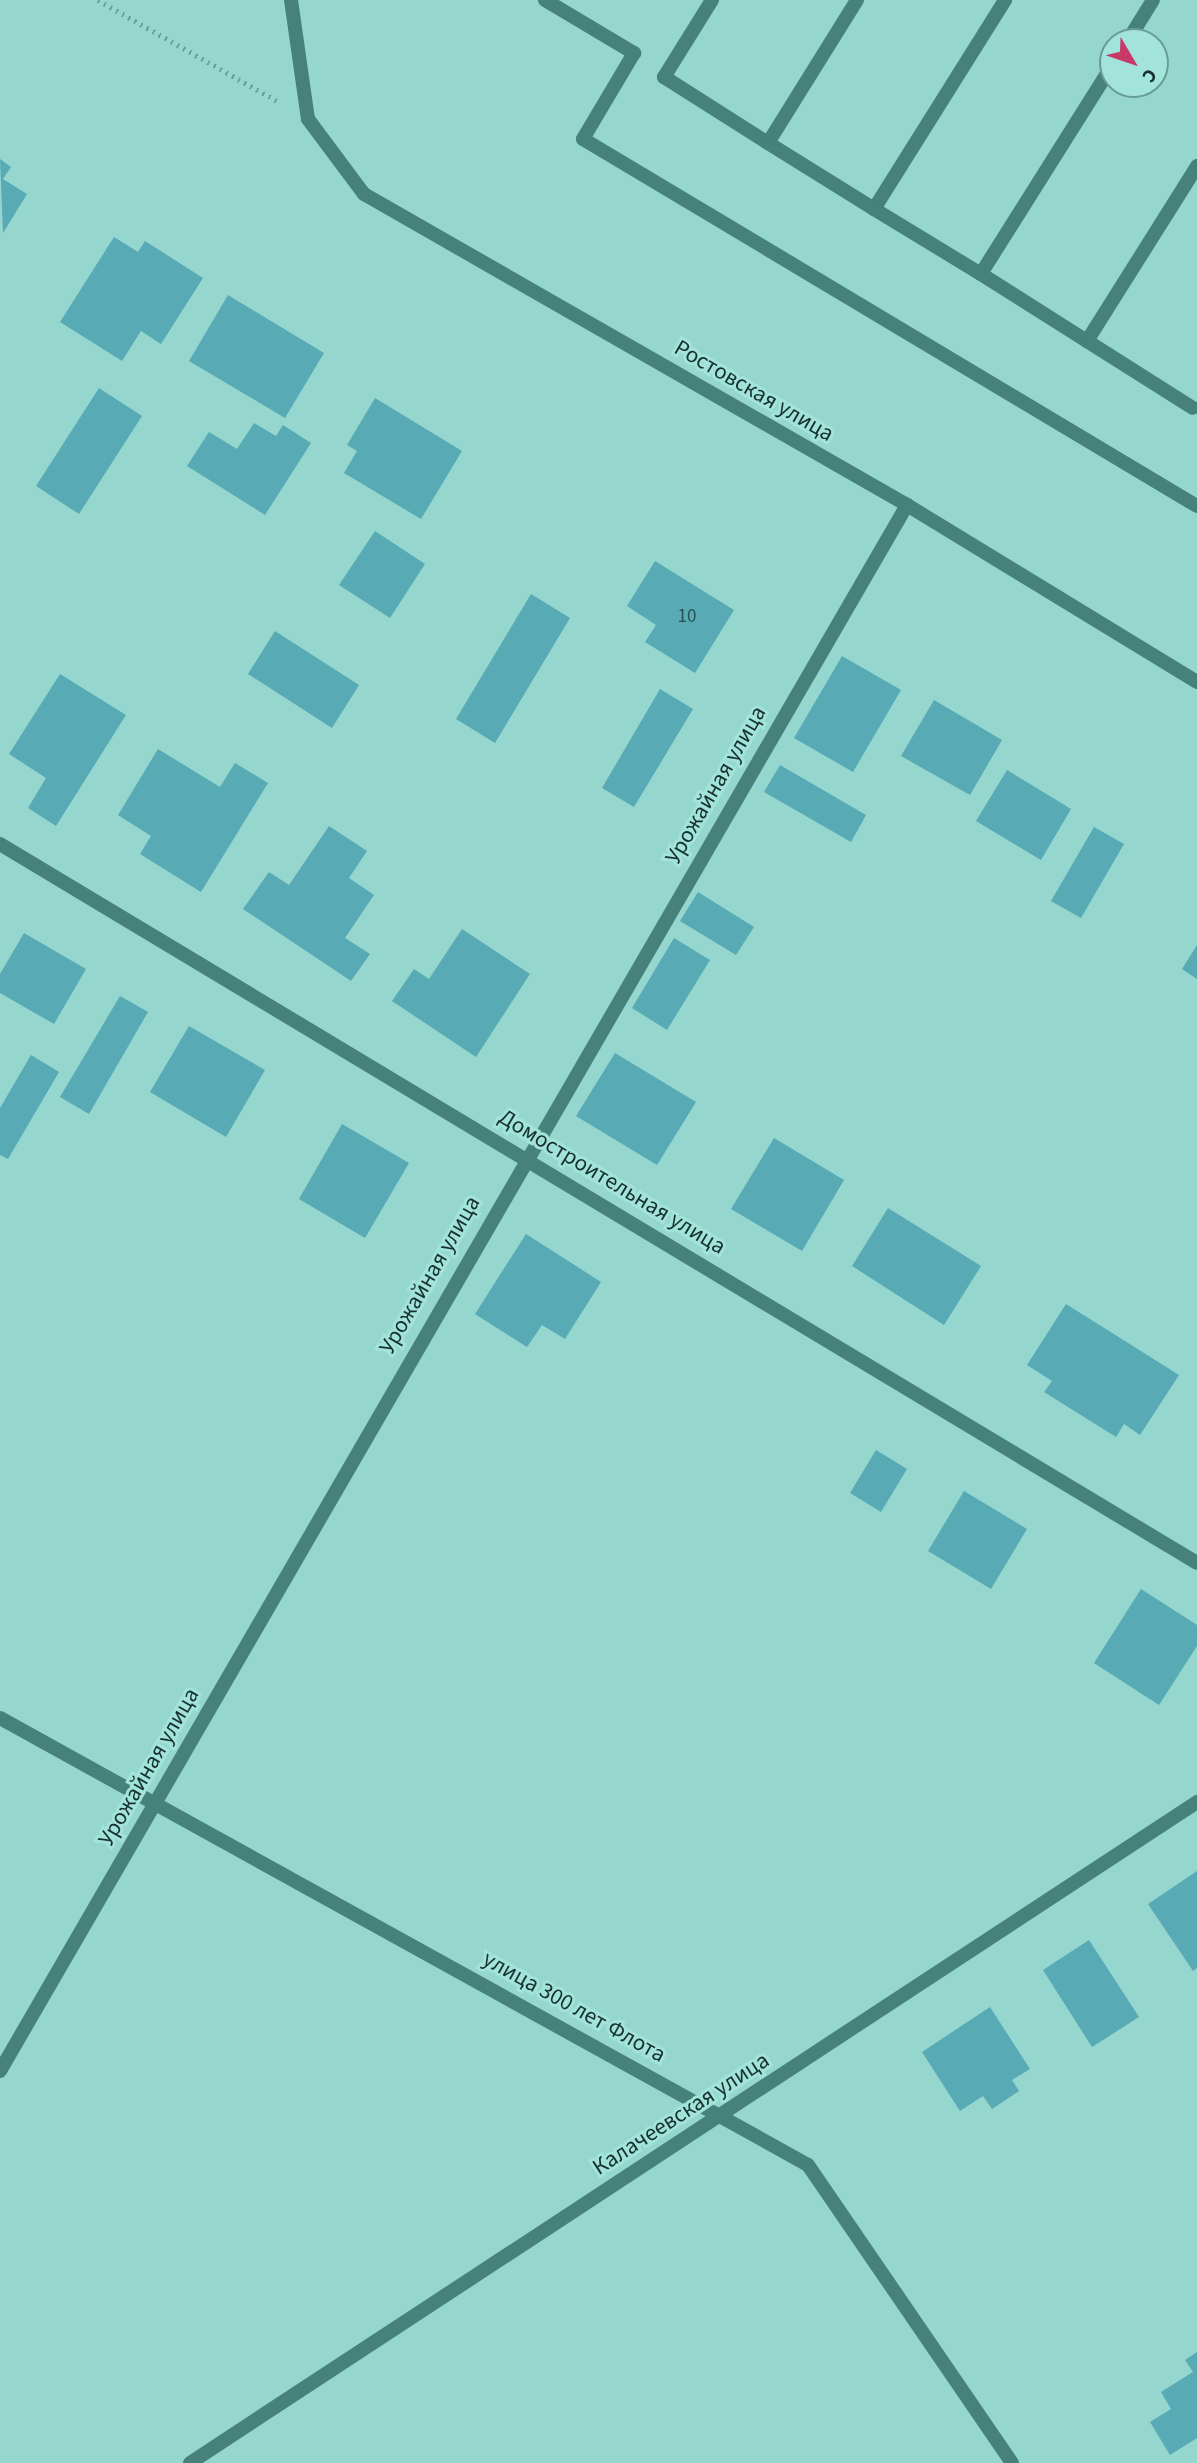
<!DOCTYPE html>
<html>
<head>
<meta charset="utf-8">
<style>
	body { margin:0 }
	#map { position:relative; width:1197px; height:2463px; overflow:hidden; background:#95d6ce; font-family:"Source Sans 3",sans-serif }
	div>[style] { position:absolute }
	.building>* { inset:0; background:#58aab4 }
	.path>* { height:4.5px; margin-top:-2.25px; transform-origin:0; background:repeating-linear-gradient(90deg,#6ca19a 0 2px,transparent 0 7px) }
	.lane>* { height:14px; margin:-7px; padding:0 7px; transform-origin:7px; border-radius:7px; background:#46827b }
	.street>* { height:14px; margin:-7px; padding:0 7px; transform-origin:7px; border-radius:7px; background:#46827b }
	span { translate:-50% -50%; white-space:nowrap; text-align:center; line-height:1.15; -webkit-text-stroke:6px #a2e3db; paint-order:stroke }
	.number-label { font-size:19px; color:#275050 }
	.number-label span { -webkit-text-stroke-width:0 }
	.street-label { font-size:23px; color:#17322e }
	.north { position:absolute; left:1099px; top:28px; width:70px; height:70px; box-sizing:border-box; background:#a2e3db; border:2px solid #6a9c96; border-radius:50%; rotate:129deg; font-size:19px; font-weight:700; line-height:28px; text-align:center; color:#17322e }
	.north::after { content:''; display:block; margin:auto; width:24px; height:32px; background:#c73a67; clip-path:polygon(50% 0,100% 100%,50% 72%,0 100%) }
</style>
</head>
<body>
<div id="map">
	<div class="building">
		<i style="clip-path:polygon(0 159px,11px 167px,3px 179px,27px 194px,3px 233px)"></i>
		<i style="clip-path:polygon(114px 237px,138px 252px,145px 241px,203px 278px,161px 344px,141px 331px,122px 361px,60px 322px)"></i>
		<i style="clip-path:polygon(228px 295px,324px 353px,285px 418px,189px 361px)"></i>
		<i style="clip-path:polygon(99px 388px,142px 416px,79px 514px,36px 486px)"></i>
		<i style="clip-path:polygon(375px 398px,462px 451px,421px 519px,344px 473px,357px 451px,347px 445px)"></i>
		<i style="clip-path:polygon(254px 423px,276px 436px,283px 425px,311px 443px,265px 515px,187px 466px,209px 432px,237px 449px)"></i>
		<i style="clip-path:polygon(375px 531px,425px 564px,390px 618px,339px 585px)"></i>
		<i style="clip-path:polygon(655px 561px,734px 610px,695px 673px,645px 642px,656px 625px,627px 606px)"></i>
		<i style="clip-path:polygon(531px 594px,570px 618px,495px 743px,456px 719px)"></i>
		<i style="clip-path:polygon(275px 631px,359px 685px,332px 728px,248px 674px)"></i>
		<i style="clip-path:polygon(842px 656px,901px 690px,853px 772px,794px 738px)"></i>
		<i style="clip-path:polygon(60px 674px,126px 715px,56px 826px,28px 808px,46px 778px,9px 754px)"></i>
		<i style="clip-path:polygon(660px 689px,693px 709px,634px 807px,602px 788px)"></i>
		<i style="clip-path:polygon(934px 700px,1002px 740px,970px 795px,901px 756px)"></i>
		<i style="clip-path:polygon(158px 749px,220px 787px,235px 763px,268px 783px,201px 892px,140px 854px,151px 836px,118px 815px)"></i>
		<i style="clip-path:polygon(780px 765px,866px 815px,851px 842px,764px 792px)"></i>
		<i style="clip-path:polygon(1007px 770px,1071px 809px,1041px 860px,976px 821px)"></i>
		<i style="clip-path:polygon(329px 826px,367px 851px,349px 878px,374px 895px,345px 938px,370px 954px,351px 981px,243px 909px,269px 872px,289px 885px)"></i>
		<i style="clip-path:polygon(1094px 827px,1124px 844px,1081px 918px,1051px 901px)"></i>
		<i style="clip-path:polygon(698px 892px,754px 927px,736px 955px,680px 921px)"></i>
		<i style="clip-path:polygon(462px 929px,530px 974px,476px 1057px,392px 1001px,414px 969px,429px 979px)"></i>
		<i style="clip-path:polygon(24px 933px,86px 969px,54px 1024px,0 993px,0 974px)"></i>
		<i style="clip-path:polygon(674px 938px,710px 960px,667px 1030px,632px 1008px)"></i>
		<i style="clip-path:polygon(1197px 945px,1197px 979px,1182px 969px)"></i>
		<i style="clip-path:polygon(120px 996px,148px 1012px,89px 1114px,60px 1097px)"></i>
		<i style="clip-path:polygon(189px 1026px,265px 1070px,226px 1137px,150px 1092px)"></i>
		<i style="clip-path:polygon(615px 1053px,696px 1102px,657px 1165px,576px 1116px)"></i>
		<i style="clip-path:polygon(31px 1055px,59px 1072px,8px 1159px,0 1155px,0 1108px)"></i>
		<i style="clip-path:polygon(342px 1124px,409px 1163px,365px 1238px,299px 1199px)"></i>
		<i style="clip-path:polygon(774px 1138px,844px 1180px,802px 1251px,731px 1209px)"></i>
		<i style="clip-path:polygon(888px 1208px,981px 1266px,944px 1325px,852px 1266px)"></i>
		<i style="clip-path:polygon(526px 1234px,601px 1282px,565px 1339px,542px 1325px,527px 1347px,475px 1314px)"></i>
		<i style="clip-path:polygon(1066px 1304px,1179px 1375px,1140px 1435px,1124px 1424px,1116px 1437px,1044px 1392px,1052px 1381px,1027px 1365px)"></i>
		<i style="clip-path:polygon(876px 1450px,907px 1469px,881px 1512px,850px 1493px)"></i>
		<i style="clip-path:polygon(964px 1491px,1027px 1529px,991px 1589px,928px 1551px)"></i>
		<i style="clip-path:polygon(1141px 1589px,1197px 1625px,1197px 1646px,1159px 1705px,1094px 1663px)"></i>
		<i style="clip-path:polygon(1197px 1871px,1197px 1968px,1193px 1971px,1148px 1904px)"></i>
		<i style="clip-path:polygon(1089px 1940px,1139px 2017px,1092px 2047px,1043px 1970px)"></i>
		<i style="clip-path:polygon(990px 2007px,1030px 2069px,1012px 2080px,1019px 2091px,992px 2109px,983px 2096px,960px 2111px,922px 2052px)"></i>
		<i style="clip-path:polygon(1197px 2352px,1197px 2438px,1170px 2455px,1150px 2422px,1171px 2409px,1161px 2392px,1193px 2372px,1185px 2360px)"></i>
	</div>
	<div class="path">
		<i style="left:98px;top:0;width:206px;rotate:29.4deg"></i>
	</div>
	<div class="lane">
		<i style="left:291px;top:0;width:120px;rotate:81.9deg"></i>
		<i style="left:545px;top:0;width:104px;rotate:30.8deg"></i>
		<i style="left:634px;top:53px;width:100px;rotate:120.7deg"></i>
		<i style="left:583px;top:139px;width:715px;rotate:30.87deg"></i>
		<i style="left:712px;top:0;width:91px;rotate:121.9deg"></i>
		<i style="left:664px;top:77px;width:123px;rotate:32.4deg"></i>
		<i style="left:857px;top:0;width:168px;rotate:121.9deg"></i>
		<i style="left:768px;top:143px;width:125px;rotate:31.9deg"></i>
		<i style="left:874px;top:209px;width:247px;rotate:-57.9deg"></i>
		<i style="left:1127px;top:42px;width:49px;rotate:-58.2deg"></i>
		<i style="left:1113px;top:64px;width:248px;rotate:122.2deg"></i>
		<i style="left:981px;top:274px;width:125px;rotate:32.3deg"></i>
		<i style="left:1087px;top:341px;width:207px;rotate:-57.8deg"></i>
		<i style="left:874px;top:209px;width:125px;rotate:31.3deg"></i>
		<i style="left:1087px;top:341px;width:125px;rotate:32.3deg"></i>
	</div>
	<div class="street">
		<i style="left:308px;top:119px;width:94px;rotate:53.3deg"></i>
		<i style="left:364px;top:194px;width:626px;rotate:29.8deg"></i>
		<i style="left:907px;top:505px;width:340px;rotate:31.4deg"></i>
		<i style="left:0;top:844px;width:1396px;rotate:30.99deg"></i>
		<i style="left:0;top:1718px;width:923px;rotate:28.95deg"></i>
		<i style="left:808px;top:2165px;width:361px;rotate:55.6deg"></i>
		<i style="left:0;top:2071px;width:1810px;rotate:-59.92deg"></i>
		<i style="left:190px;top:2463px;width:1205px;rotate:-33.28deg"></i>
	</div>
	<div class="number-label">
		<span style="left:687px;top:617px">10</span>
	</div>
	<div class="street-label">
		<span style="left:754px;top:391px;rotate:30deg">Ростовская улица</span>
		<span style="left:716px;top:785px;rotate:-60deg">Урожайная улица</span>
		<span style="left:612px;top:1182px;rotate:31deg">Домостроительная улица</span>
		<span style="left:430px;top:1275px;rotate:-60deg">Урожайная улица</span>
		<span style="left:149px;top:1767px;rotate:-60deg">Урожайная улица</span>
		<span style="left:574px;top:2007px;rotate:29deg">улица 300 лет Флота</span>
		<span style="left:681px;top:2114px;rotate:-33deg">Калачеевская улица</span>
	</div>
	<div class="north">С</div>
</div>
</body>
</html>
